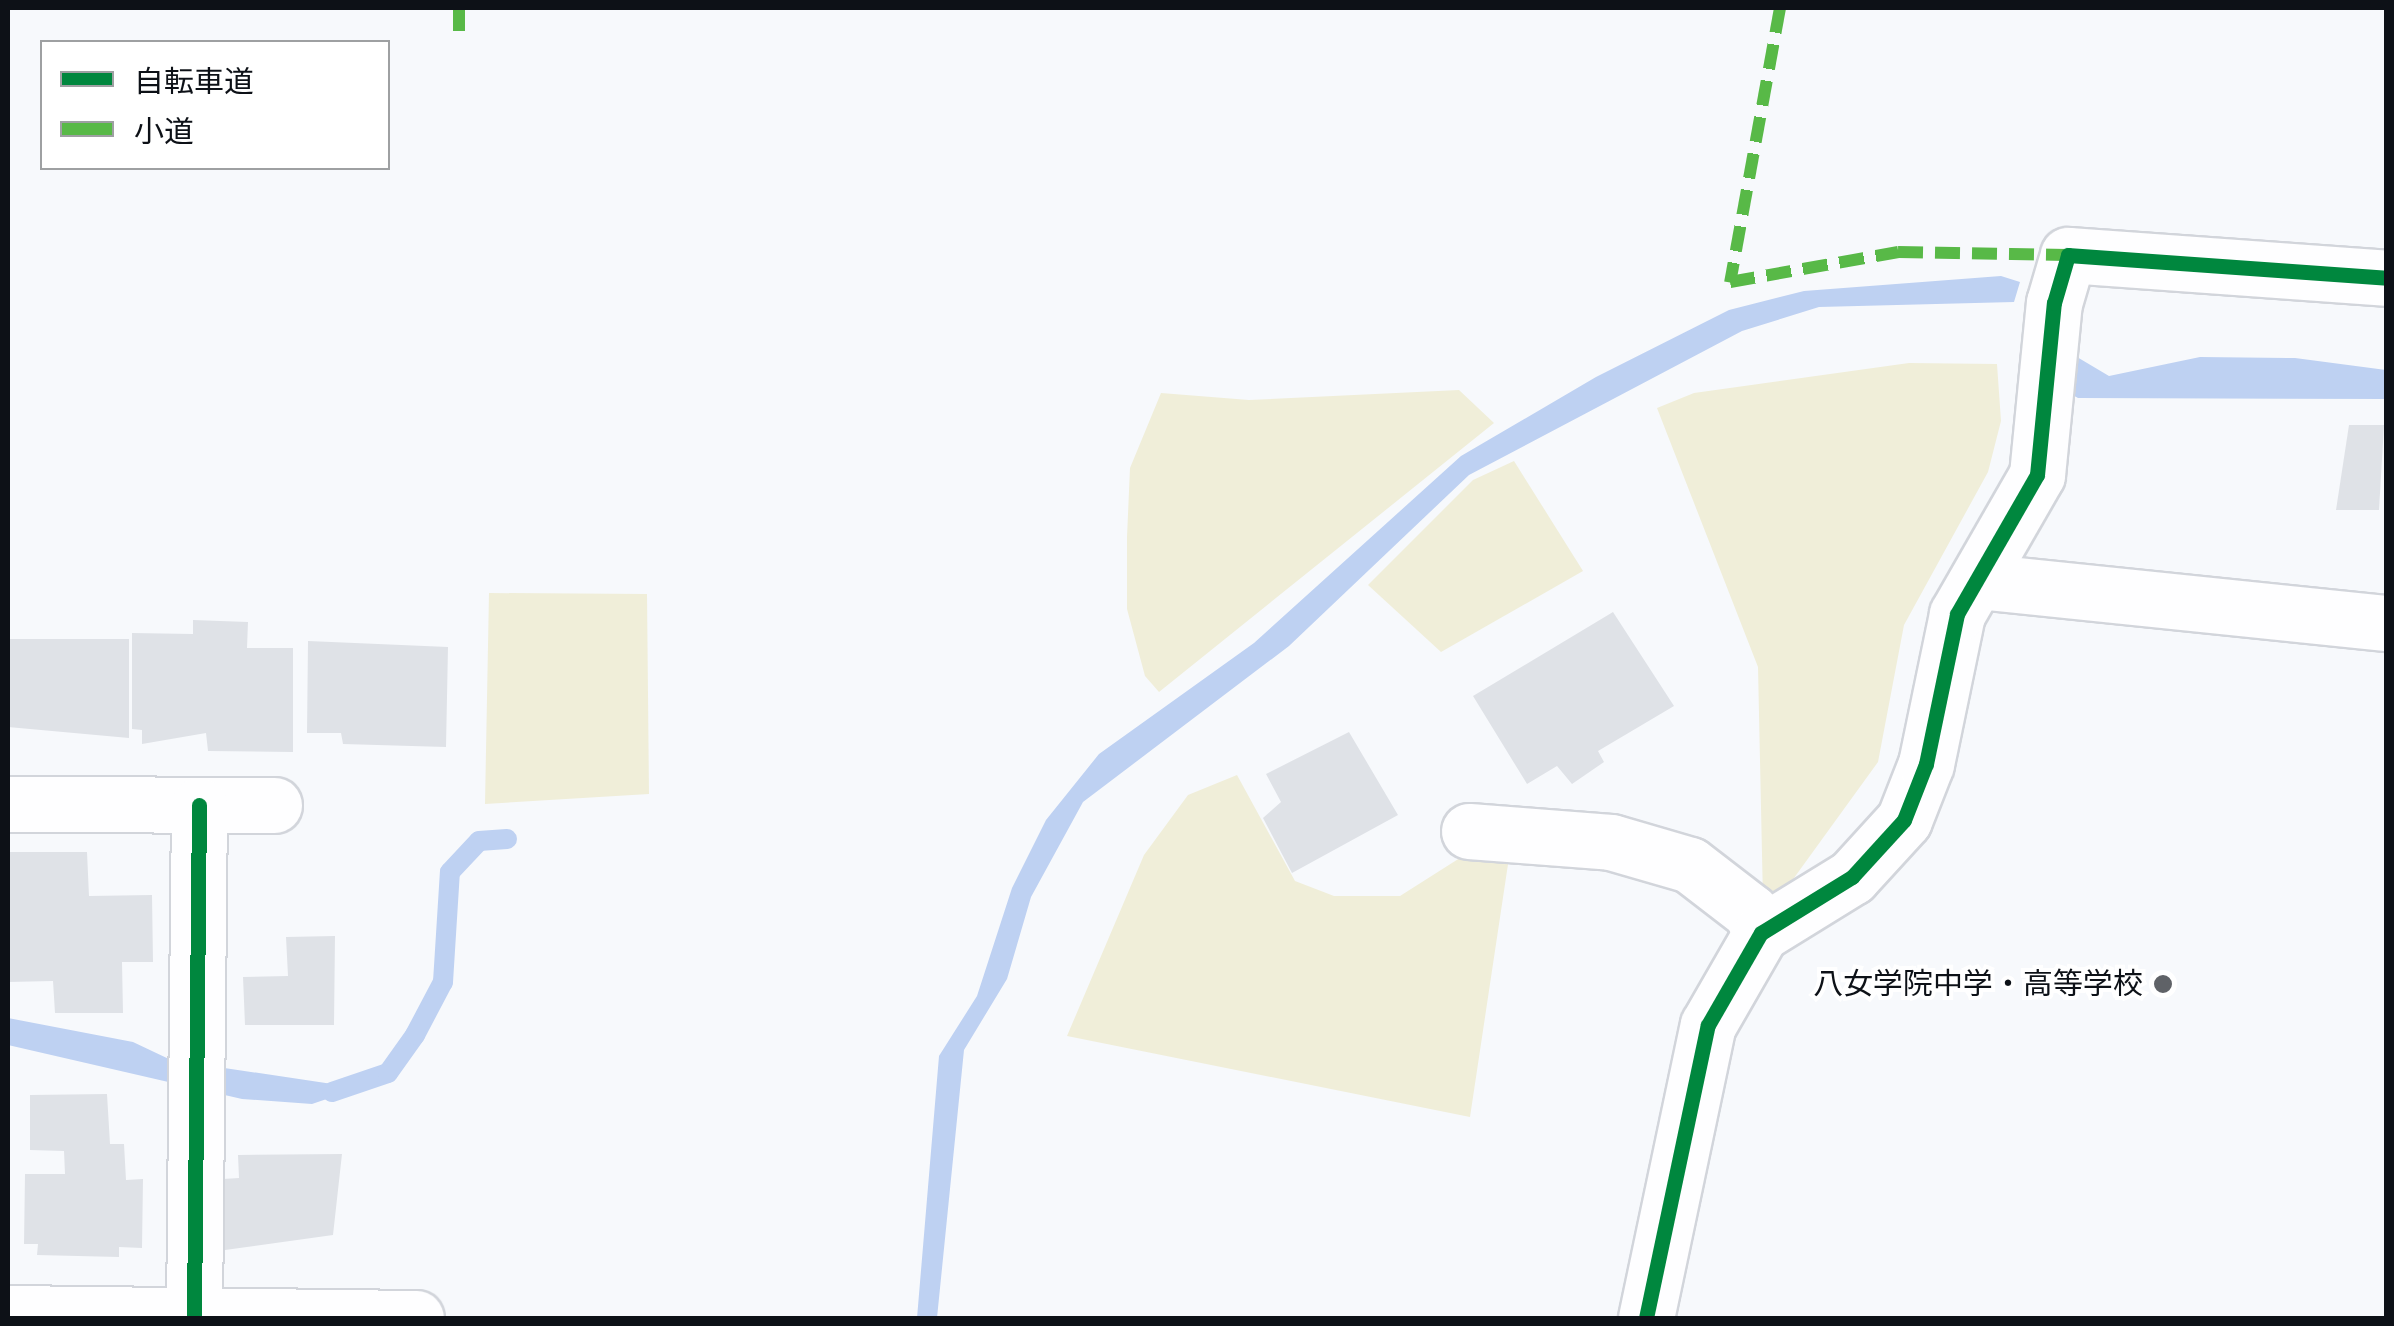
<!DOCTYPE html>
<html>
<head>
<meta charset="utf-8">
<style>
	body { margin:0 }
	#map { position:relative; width:2394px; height:1326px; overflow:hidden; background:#f7f9fc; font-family:Rubik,"Noto Sans JP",sans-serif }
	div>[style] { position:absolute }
	.green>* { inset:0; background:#f0eed9 }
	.water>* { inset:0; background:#bed1f2 }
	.stream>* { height:20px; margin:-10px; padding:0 10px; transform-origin:10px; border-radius:10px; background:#bed1f2 }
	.building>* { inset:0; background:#dfe2e7 }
	.roads { filter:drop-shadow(2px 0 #d2d5db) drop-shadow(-2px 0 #d2d5db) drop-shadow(0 2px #d2d5db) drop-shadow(0 -2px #d2d5db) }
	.minor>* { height:55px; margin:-27.5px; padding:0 27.5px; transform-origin:27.5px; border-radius:27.5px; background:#fefeff }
	.quiet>* { height:12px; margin-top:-6px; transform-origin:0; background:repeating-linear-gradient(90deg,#58b947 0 25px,transparent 0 37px) }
	.cycleway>* { height:15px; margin:-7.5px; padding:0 7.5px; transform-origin:7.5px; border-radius:7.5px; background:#00873e }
	.dots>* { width:28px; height:28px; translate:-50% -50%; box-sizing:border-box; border:5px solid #fff; border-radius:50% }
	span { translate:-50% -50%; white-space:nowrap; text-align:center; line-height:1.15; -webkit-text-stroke:8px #fff; paint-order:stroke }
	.poi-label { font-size:30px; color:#0d1117 }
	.right { translate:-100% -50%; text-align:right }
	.frame { position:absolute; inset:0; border:10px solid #0d1117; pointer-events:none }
	.legend { position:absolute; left:40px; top:40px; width:350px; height:130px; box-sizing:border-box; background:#fff; border:2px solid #9ea0a2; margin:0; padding:12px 18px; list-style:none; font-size:30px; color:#0d1117 }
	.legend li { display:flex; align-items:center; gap:20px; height:50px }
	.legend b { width:50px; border:2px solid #9ea0a2 }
</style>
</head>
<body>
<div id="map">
	<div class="green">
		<i style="clip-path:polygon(1909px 363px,1997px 364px,2001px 421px,1988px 472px,1904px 625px,1878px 762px,1786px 889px,1763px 901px,1758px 667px,1657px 408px,1694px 393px)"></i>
		<i style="clip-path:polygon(1459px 390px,1494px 423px,1159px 692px,1145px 676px,1127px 609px,1127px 537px,1130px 468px,1161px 393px,1249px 400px)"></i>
		<i style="clip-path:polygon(1514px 461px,1583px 571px,1441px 652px,1368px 585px,1473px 480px)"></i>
		<i style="clip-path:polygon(489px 593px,647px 594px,649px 794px,485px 804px)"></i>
		<i style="clip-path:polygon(1237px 775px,1295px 881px,1334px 896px,1400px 896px,1463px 856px,1510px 851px,1470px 1117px,1067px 1036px,1144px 855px,1188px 795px)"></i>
	</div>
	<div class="water">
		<i style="clip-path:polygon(2001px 276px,2020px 282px,2014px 302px,1819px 307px,1742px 331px,1469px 475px,1289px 646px,1083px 802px,1031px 897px,1007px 979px,964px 1050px,937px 1318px,917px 1318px,939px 1056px,977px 996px,1012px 888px,1046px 820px,1099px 754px,1254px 643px,1461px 456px,1596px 377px,1729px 310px,1804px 291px)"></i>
		<i style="clip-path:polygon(2072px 311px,2077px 357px,2109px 376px,2200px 357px,2295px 358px,2386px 370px,2386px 399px,2078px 398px,2062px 389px)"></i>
		<i style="clip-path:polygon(8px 1018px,133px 1042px,171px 1060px,359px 1088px,312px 1104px,242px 1099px,8px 1045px)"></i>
	</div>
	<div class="stream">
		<i style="left:332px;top:1092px;width:59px;rotate:-18.7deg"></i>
		<i style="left:388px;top:1073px;width:47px;rotate:-54.6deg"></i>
		<i style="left:415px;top:1035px;width:60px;rotate:-62.2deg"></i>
		<i style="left:443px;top:982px;width:110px;rotate:-86.4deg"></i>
		<i style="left:450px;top:872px;width:42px;rotate:-46.9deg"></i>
		<i style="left:479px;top:841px;width:28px;rotate:-4deg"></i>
	</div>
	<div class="building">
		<i style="clip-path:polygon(2349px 425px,2384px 425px,2379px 510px,2336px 510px)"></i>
		<i style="clip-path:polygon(1613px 612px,1674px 706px,1598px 751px,1604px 762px,1572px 784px,1557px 766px,1527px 784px,1473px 696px)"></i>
		<i style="clip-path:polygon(193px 620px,248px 622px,247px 648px,293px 648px,293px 752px,208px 751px,206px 733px,142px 744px,142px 730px,132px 729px,132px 633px,193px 634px)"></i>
		<i style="clip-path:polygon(8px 639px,129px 639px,129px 738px,8px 727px)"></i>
		<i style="clip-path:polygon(308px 641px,448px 647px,446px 747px,343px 744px,341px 733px,307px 733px)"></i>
		<i style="clip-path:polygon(1349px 732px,1398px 815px,1292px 873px,1263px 818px,1281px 802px,1266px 774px)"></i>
		<i style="clip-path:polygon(8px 852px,87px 852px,89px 896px,152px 895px,153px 962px,122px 962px,123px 1013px,55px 1013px,53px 981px,8px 982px)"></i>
		<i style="clip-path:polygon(335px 936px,334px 1025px,245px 1025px,243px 977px,288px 976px,286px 937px)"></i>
		<i style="clip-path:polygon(107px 1094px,110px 1144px,124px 1144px,126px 1180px,143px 1179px,142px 1248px,119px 1247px,119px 1257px,37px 1255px,38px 1244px,24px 1244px,25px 1174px,65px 1174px,64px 1151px,30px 1150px,30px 1095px)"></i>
		<i style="clip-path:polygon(342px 1154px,333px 1235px,225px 1250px,223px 1179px,239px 1178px,238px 1155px)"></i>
	</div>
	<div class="roads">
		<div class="minor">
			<i style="left:1978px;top:581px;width:410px;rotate:5.9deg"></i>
			<i style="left:8px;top:804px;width:266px;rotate:0.2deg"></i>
			<i style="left:1469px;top:831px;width:142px;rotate:4.4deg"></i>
			<i style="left:1611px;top:842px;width:82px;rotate:16.2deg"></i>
			<i style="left:1690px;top:865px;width:77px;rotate:37.6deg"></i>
			<i style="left:1751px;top:912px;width:23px;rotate:65deg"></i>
			<i style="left:8px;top:1313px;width:408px;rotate:0.7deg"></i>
			<i style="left:194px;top:1315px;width:510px;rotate:-89.44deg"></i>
			<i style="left:1646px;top:1318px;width:299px;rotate:-78.1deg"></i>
			<i style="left:1708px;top:1025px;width:106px;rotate:-60.1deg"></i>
			<i style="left:1761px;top:933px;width:107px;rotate:-31.6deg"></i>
			<i style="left:1852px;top:877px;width:77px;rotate:-47.6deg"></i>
			<i style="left:1904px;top:820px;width:60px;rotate:-68.6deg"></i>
			<i style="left:1926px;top:764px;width:153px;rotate:-78.3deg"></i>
			<i style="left:1957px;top:614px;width:160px;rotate:-60.1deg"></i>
			<i style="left:2037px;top:475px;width:173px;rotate:-84.4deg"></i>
			<i style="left:2054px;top:303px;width:50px;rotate:-73.7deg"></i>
			<i style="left:2068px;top:255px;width:319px;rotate:4.1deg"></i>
		</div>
	</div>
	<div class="quiet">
		<i style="left:459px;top:8px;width:23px;rotate:90deg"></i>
		<i style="left:1780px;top:8px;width:279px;rotate:100.3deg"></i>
		<i style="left:1730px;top:282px;width:171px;rotate:-10.1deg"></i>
		<i style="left:1898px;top:252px;width:170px;rotate:1deg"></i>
	</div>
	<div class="cycleway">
		<i style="left:194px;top:1315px;width:510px;rotate:-89.44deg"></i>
		<i style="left:1646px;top:1318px;width:299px;rotate:-78.1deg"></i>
		<i style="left:1708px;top:1025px;width:106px;rotate:-60.1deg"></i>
		<i style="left:1761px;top:933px;width:107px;rotate:-31.6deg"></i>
		<i style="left:1852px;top:877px;width:77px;rotate:-47.6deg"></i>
		<i style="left:1904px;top:820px;width:60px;rotate:-68.6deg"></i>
		<i style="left:1926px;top:764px;width:153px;rotate:-78.3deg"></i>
		<i style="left:1957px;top:614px;width:160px;rotate:-60.1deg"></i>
		<i style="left:2037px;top:475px;width:173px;rotate:-84.4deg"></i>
		<i style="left:2054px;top:303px;width:50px;rotate:-73.7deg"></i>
		<i style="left:2068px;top:255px;width:319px;rotate:4.1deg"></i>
	</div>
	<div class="dots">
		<i style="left:2163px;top:984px;background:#5f6267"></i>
	</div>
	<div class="poi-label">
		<span class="right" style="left:2143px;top:984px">八女学院中学・高等学校</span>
	</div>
	<div class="frame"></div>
	<ul class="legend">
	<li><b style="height:12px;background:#00873e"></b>自転車道</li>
	<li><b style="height:12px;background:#58b947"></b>小道</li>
	</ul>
</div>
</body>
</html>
